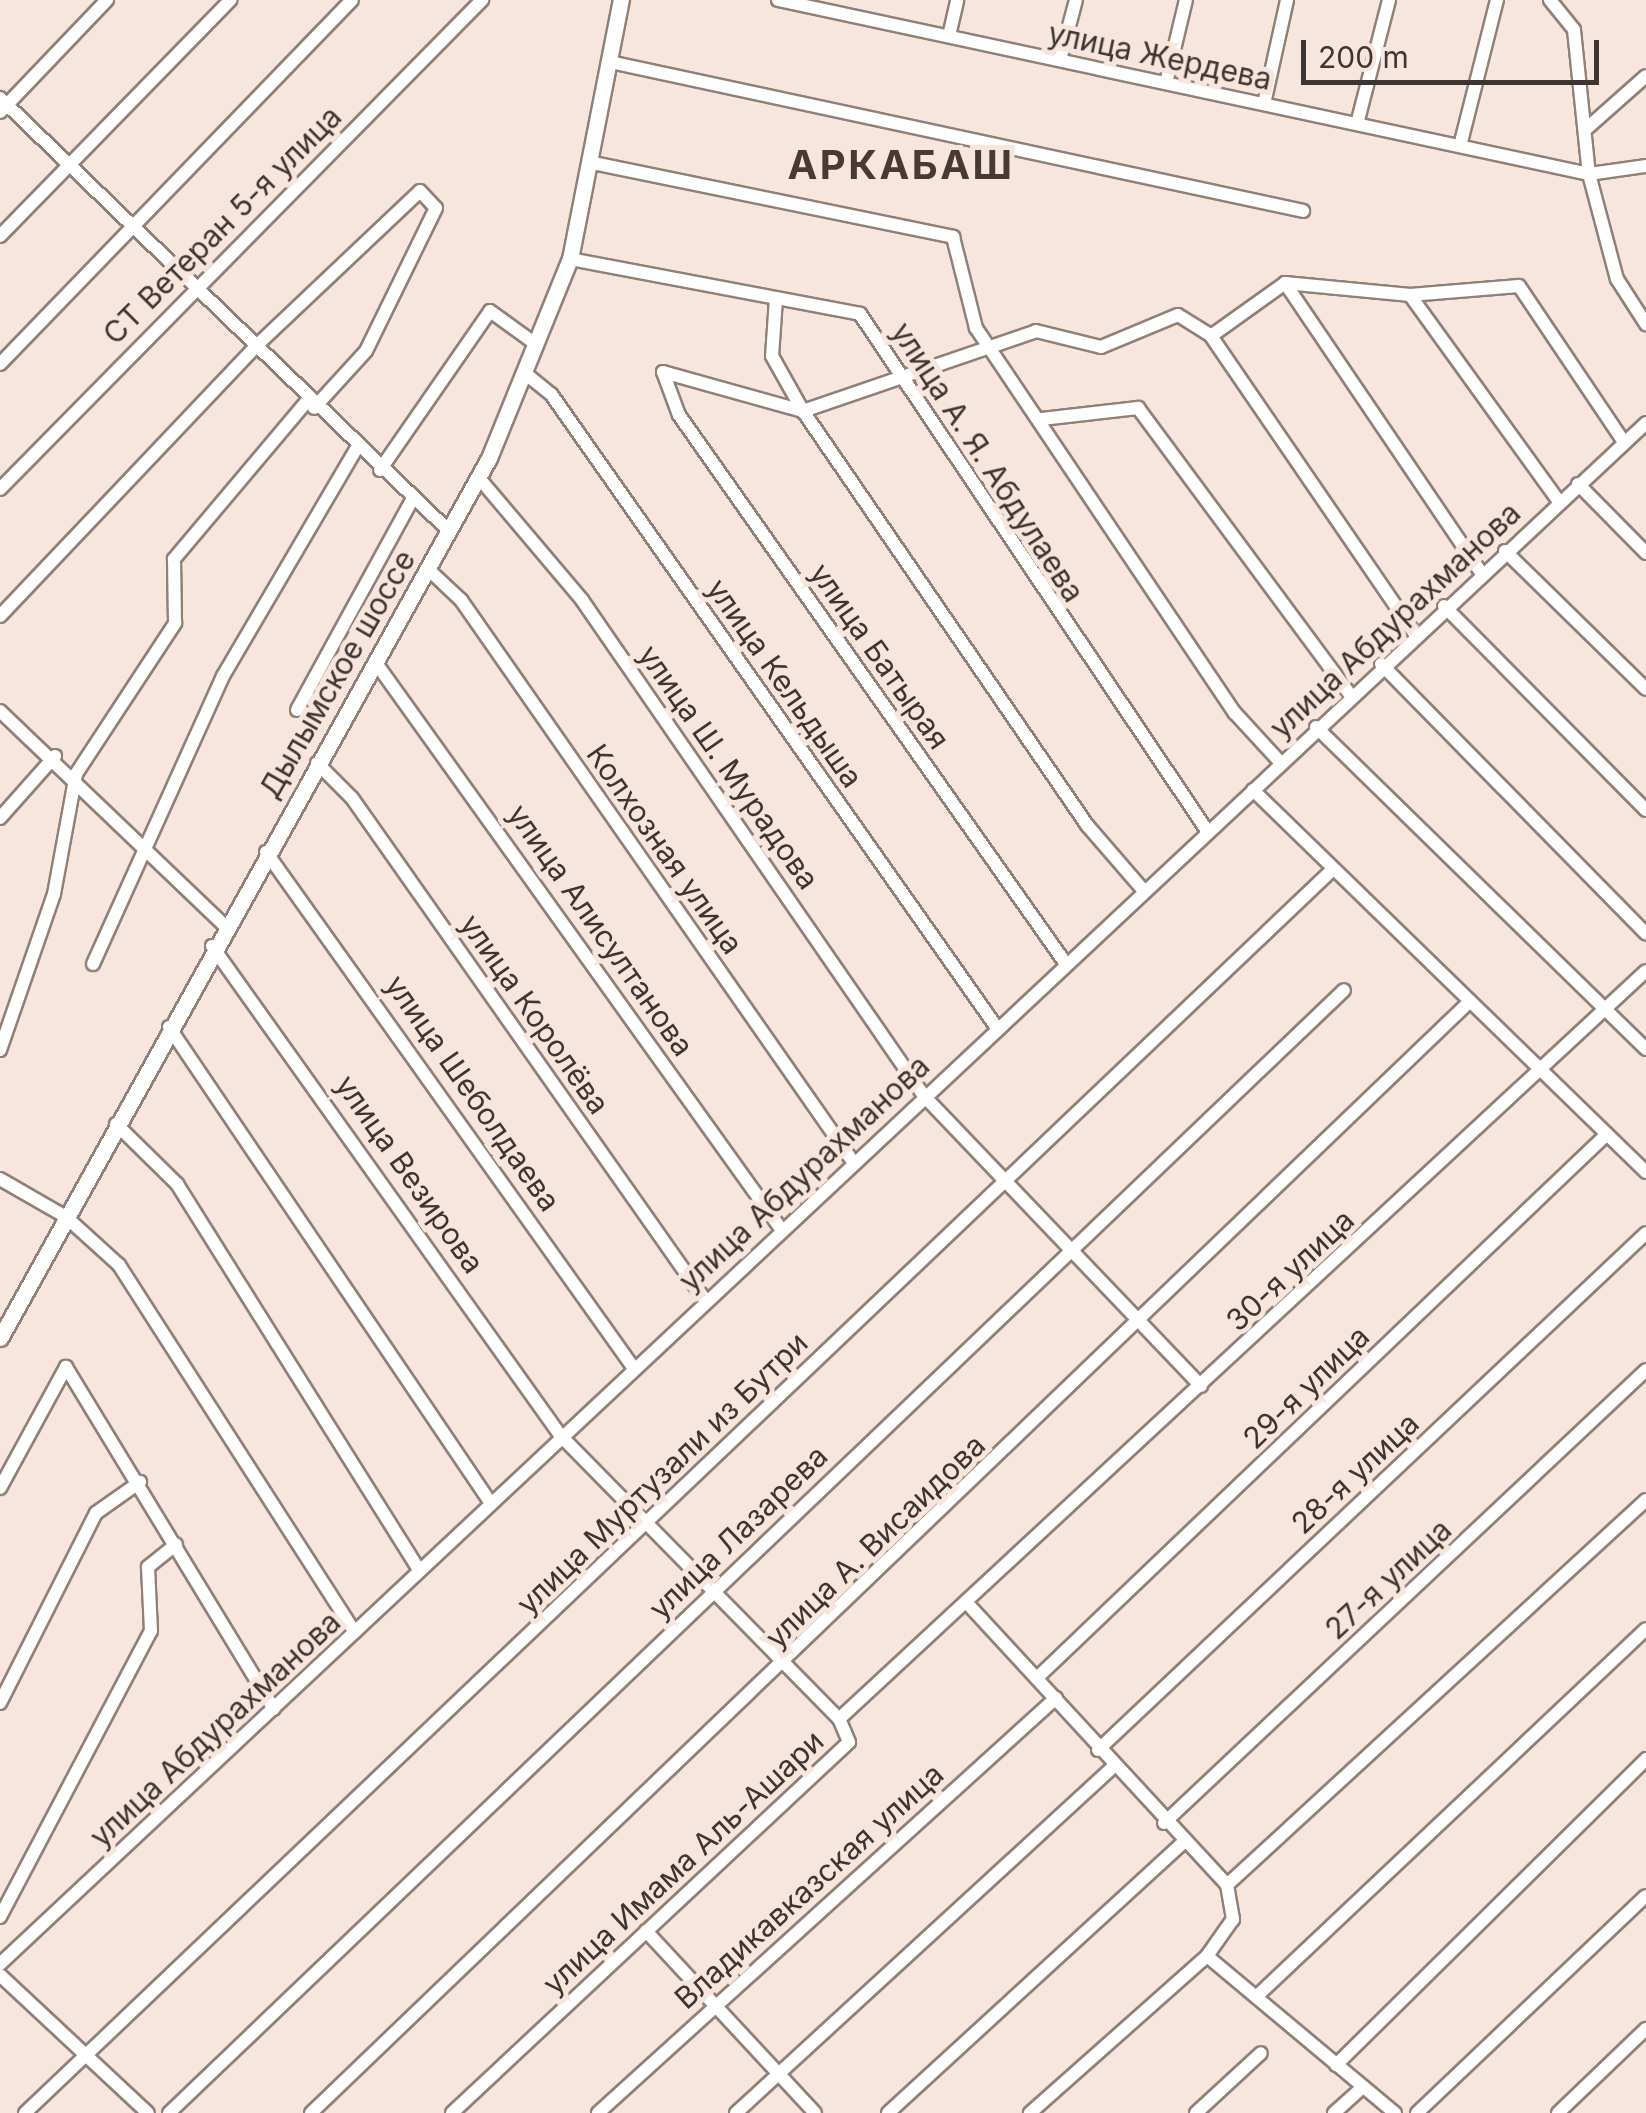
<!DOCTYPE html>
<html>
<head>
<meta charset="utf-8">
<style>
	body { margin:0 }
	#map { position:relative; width:1646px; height:2113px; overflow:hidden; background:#f7e6dd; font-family:Inter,sans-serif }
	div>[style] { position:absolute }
	.roads { filter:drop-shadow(2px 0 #8f8078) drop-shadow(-2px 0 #8f8078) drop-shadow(0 2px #8f8078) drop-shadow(0 -2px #8f8078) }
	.minor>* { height:12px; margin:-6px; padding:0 6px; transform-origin:6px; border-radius:6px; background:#fff }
	.major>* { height:15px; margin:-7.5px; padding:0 7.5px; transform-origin:7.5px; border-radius:7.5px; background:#fff }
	span { translate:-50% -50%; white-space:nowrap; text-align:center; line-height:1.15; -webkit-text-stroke:10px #f7e6dd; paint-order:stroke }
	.street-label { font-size:30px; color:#3c3532 }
	.district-label { font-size:40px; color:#483a33; font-weight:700; letter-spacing:2.5px }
	.scale { position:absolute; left:1301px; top:40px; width:298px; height:45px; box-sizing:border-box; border:5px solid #3c3532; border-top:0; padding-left:12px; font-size:30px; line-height:35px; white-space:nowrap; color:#3c3532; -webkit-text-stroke:8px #f7e6dd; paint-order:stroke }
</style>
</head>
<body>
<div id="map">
	<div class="roads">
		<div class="minor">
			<i style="left:778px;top:0;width:829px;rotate:12.11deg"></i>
			<i style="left:1589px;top:174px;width:58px;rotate:-8deg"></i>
			<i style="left:1550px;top:0;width:38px;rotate:51deg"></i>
			<i style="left:1574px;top:30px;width:145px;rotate:84.1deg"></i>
			<i style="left:1589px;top:174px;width:109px;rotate:75.1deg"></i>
			<i style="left:1617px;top:279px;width:54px;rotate:57.2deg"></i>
			<i style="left:949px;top:36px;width:37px;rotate:-77deg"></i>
			<i style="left:1060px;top:60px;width:62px;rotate:-75.1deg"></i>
			<i style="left:610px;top:62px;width:709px;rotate:12.13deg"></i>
			<i style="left:1166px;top:83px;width:85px;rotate:-76.5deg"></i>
			<i style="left:0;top:98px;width:625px;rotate:43.96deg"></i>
			<i style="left:1264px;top:104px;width:107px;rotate:-77.5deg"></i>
			<i style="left:0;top:112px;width:155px;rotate:-46.3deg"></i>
			<i style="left:1357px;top:124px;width:128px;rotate:-75.5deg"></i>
			<i style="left:1585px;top:130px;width:81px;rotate:-41.5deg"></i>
			<i style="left:1460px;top:146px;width:151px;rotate:-75.8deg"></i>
			<i style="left:593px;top:163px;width:368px;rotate:11.6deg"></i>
			<i style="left:953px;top:237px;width:94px;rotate:75.8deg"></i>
			<i style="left:976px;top:328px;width:464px;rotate:56.1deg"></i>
			<i style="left:1235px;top:713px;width:68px;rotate:47.4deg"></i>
			<i style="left:0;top:236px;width:330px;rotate:-45.7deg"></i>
			<i style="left:570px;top:259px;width:295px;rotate:10.7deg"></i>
			<i style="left:860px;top:314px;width:624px;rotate:56.11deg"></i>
			<i style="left:1285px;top:283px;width:350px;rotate:55.9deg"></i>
			<i style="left:1410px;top:295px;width:253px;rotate:54.2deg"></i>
			<i style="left:776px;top:299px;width:57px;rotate:94deg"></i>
			<i style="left:772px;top:356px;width:63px;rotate:60.6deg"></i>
			<i style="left:803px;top:411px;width:502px;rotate:55.55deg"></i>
			<i style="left:1087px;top:825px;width:87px;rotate:49.2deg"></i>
			<i style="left:1211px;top:336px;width:360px;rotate:55.6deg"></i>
			<i style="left:0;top:364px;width:506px;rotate:-45.96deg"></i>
			<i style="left:663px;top:372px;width:145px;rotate:15.6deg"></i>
			<i style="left:803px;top:411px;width:246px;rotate:-18.9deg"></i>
			<i style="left:1036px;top:331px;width:67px;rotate:13.8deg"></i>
			<i style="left:1101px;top:347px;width:83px;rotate:-22.6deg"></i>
			<i style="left:1178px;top:315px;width:39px;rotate:32deg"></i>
			<i style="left:1211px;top:336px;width:91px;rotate:-35.6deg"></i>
			<i style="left:1285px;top:283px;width:126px;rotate:5.5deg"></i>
			<i style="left:1410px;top:295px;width:109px;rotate:-4.7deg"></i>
			<i style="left:1519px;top:286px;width:188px;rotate:56.1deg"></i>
			<i style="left:663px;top:372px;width:46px;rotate:69.6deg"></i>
			<i style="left:679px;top:415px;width:672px;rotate:54.82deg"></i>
			<i style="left:526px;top:374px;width:32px;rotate:39deg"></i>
			<i style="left:551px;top:394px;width:775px;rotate:54.87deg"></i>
			<i style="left:1041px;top:419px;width:98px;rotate:-6.5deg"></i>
			<i style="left:1138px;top:408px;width:355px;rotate:53.5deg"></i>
			<i style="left:380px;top:470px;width:193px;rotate:-55.3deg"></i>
			<i style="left:490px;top:311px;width:58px;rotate:35.9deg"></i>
			<i style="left:479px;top:478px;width:160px;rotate:49.8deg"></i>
			<i style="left:582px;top:600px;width:602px;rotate:55.41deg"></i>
			<i style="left:924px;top:1096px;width:401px;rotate:46.3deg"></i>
			<i style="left:1578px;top:484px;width:97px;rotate:45.4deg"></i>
			<i style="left:0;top:489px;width:687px;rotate:-45.41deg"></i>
			<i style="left:1505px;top:551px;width:197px;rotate:44.4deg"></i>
			<i style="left:429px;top:570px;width:44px;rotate:43.2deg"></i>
			<i style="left:461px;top:600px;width:685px;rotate:55.1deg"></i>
			<i style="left:1444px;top:606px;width:287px;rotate:45.3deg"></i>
			<i style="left:0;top:616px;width:369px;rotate:-46.5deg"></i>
			<i style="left:254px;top:348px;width:228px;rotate:-43.4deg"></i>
			<i style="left:420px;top:191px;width:23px;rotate:47deg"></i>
			<i style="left:436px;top:208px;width:159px;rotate:116.1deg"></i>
			<i style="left:366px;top:351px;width:77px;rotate:132.4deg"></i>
			<i style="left:376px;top:663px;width:696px;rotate:54.41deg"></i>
			<i style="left:1381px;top:664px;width:378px;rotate:45.5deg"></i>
			<i style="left:297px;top:710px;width:239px;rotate:-61.3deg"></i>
			<i style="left:0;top:711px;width:310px;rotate:43.7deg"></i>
			<i style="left:1316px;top:727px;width:461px;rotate:44.3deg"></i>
			<i style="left:317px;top:763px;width:49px;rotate:45deg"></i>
			<i style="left:352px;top:798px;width:614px;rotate:54.89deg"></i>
			<i style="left:1253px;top:790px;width:548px;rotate:44.19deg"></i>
			<i style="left:0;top:818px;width:83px;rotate:-48.4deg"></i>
			<i style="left:266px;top:852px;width:632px;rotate:54.53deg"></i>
			<i style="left:212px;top:946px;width:600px;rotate:54.56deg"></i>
			<i style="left:560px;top:1435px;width:398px;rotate:45.5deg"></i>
			<i style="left:93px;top:964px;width:316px;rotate:-65.7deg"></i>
			<i style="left:223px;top:676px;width:263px;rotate:-59.6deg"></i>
			<i style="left:169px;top:1027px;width:573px;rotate:55.95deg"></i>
			<i style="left:0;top:1050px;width:165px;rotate:-70.9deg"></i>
			<i style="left:54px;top:894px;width:122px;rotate:-79.6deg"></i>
			<i style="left:76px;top:774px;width:181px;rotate:-56.7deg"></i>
			<i style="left:175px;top:623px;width:64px;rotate:-90.9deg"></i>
			<i style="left:174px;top:559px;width:207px;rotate:-49.9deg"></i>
			<i style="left:116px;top:1124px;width:86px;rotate:44.5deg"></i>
			<i style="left:177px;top:1184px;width:456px;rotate:57.9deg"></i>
			<i style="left:0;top:1179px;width:76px;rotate:29.9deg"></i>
			<i style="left:66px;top:1217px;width:72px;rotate:42.2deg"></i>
			<i style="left:119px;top:1265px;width:436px;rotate:57.3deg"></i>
			<i style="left:0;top:1488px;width:138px;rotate:-61.4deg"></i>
			<i style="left:66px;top:1367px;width:400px;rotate:58.7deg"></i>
			<i style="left:966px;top:1602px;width:385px;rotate:47.3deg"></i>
			<i style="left:1227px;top:1885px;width:35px;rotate:80deg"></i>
			<i style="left:1233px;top:1919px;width:45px;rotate:125.1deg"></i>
			<i style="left:1207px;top:1956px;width:237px;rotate:138.4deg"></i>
			<i style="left:1039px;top:1676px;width:785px;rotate:-43.66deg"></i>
			<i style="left:0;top:1703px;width:213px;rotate:-63.2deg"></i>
			<i style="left:96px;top:1513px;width:54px;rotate:-35.2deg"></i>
			<i style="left:1098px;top:1750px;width:753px;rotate:-43.33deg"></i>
			<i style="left:1164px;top:1823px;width:661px;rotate:-43.22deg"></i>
			<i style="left:1227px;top:1885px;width:569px;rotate:-42.58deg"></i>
			<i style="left:0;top:1917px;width:323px;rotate:-62.2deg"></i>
			<i style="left:151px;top:1631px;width:64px;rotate:-92.7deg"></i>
			<i style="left:148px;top:1567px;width:36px;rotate:-39deg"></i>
			<i style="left:646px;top:1931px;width:248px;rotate:47.1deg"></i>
			<i style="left:1207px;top:1956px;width:245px;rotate:39.9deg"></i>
			<i style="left:0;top:1964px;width:2255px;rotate:-43.11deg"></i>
			<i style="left:0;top:1975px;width:202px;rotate:43deg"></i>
			<i style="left:1256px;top:1997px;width:536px;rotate:-43.34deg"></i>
			<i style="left:1336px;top:2065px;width:436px;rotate:-44.6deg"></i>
			<i style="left:25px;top:2113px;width:1805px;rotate:-43.56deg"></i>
			<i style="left:169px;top:2113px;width:1625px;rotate:-43.7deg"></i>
			<i style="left:311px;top:2113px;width:1606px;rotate:-43.81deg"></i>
			<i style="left:452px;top:2113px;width:543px;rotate:-43.06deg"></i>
			<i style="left:849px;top:1742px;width:25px;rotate:-113deg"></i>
			<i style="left:839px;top:1719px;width:1100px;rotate:-42.83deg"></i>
			<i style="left:598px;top:2113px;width:618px;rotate:-42.18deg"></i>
			<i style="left:736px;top:2113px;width:510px;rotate:-42.54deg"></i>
			<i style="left:888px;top:2113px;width:400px;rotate:-42.5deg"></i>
			<i style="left:1196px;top:2113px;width:88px;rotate:-42.7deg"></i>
			<i style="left:1334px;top:2113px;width:39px;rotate:-42deg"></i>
			<i style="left:1417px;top:2113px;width:315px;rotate:-43.5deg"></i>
			<i style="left:1558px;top:2113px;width:122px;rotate:-43.7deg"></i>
		</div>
		<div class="major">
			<i style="left:0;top:1338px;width:1007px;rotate:-60.94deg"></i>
			<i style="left:489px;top:458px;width:215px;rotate:-67.9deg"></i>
			<i style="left:570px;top:259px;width:264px;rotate:-78.9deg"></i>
		</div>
	</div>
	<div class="street-label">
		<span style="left:1160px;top:56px;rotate:12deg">улица Жердева</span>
		<span style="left:222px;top:225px;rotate:-45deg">СТ Ветеран 5-я улица</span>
		<span style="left:988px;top:462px;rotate:57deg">улица А. Я. Абдулаева</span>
		<span style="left:1395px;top:620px;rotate:-43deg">улица Абдурахманова</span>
		<span style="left:880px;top:656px;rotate:55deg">улица Батырая</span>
		<span style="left:337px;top:674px;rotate:-60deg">Дылымское шоссе</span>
		<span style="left:785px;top:683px;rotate:55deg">улица Кельдыша</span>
		<span style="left:729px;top:767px;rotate:55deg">улица Ш. Мурадова</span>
		<span style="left:665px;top:849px;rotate:55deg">Колхозная улица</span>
		<span style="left:601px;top:930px;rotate:55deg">улица Алисултанова</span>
		<span style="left:535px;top:1014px;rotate:55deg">улица Королёва</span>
		<span style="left:473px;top:1093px;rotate:55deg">улица Шеболдаева</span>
		<span style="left:804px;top:1173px;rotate:-43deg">улица Абдурахманова</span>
		<span style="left:410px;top:1174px;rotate:55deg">улица Везирова</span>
		<span style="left:1290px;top:1270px;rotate:-43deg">30-я улица</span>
		<span style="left:1306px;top:1387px;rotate:-44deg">29-я улица</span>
		<span style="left:662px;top:1473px;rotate:-44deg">улица Муртузали из Бутри</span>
		<span style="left:1355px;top:1473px;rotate:-43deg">28-я улица</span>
		<span style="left:738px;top:1532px;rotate:-44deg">улица Лазарева</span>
		<span style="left:875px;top:1541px;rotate:-44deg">улица А. Висаидова</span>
		<span style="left:1388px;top:1579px;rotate:-43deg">27-я улица</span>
		<span style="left:215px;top:1729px;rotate:-43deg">улица Абдурахманова</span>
		<span style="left:683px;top:1862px;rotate:-43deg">улица Имама Аль-Ашари</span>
		<span style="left:809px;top:1886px;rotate:-42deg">Владикавказская улица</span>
	</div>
	<div class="district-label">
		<span style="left:901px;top:165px">АРКАБАШ</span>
	</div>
	<div class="scale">200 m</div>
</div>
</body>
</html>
